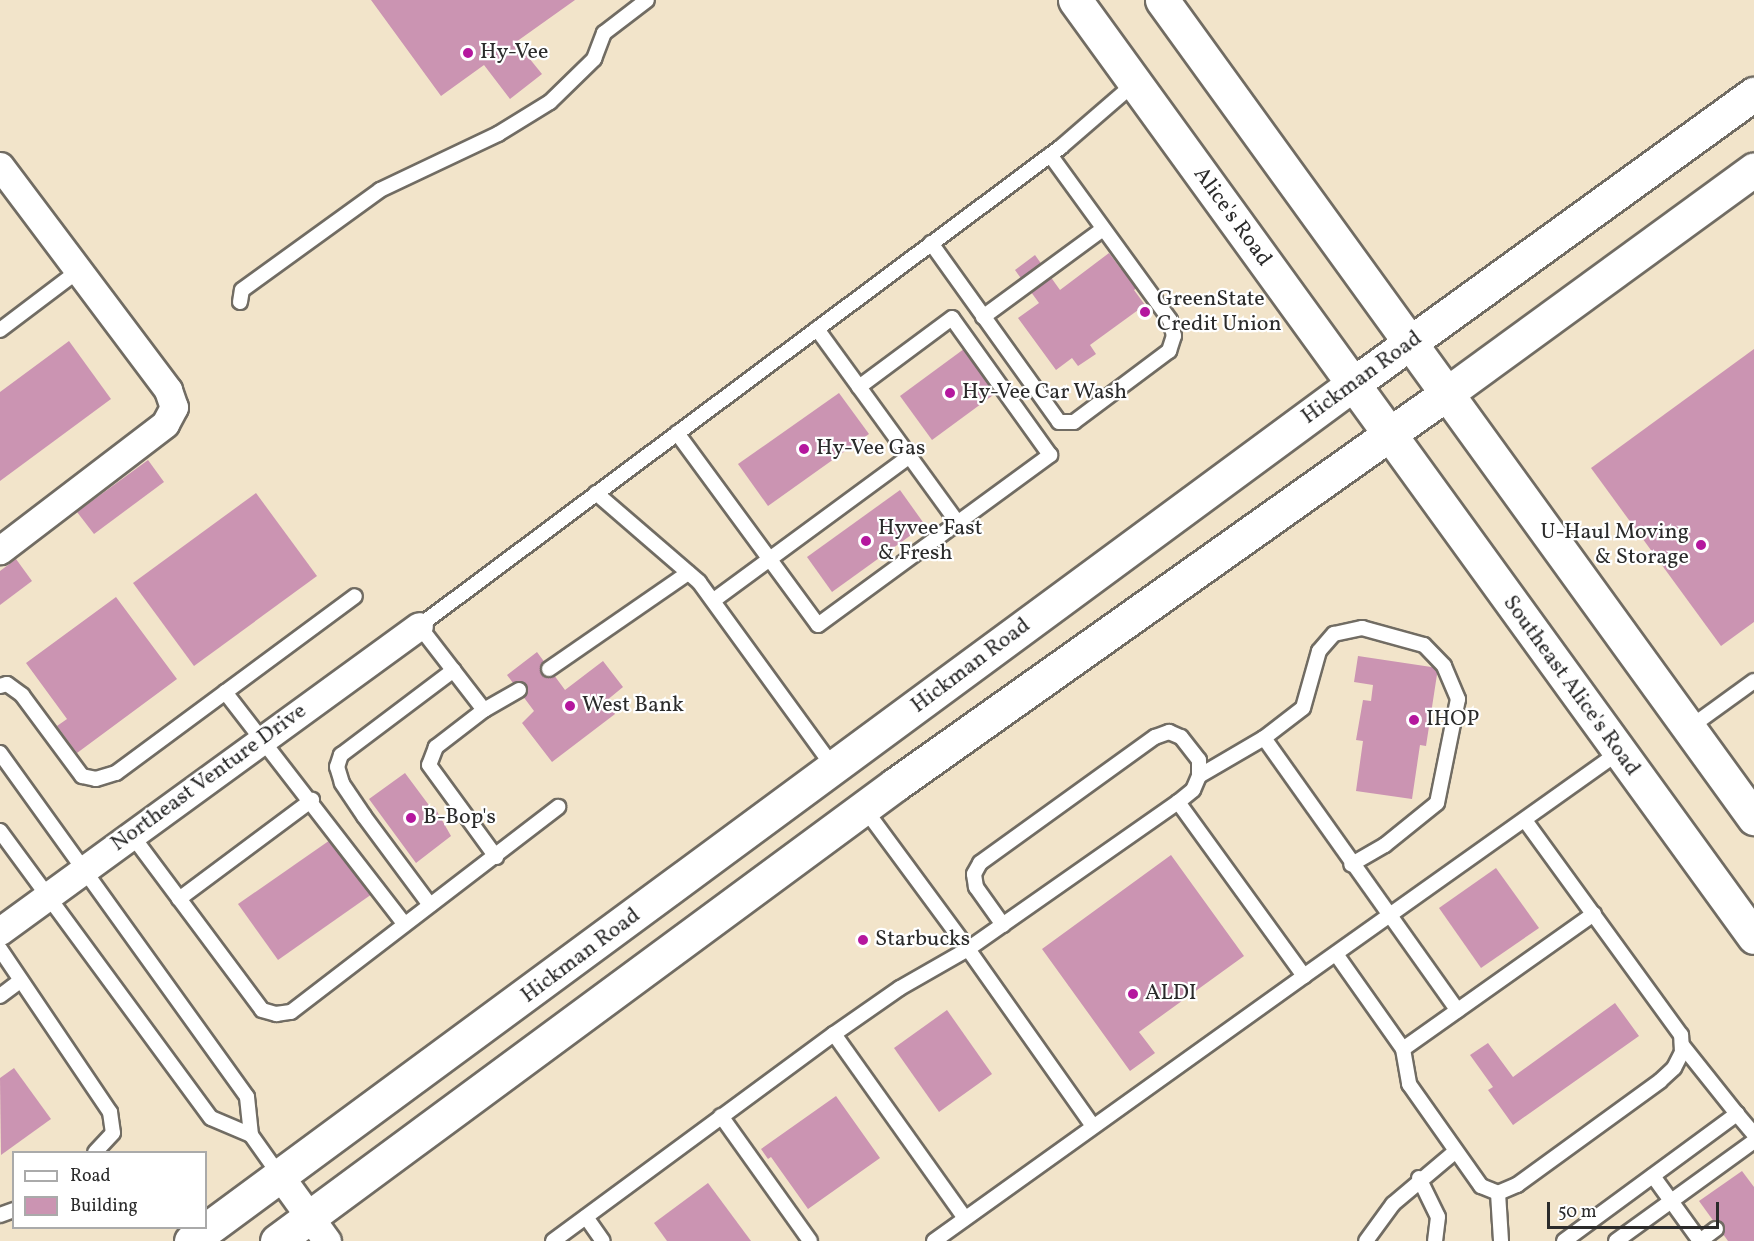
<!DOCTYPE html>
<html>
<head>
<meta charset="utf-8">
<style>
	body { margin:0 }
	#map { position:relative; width:1754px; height:1241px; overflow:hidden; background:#f2e4ca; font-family:Vollkorn,serif }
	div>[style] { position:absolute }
	.building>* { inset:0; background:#cb94b2 }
	.roads { filter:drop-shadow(2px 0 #716c63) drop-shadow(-2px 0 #716c63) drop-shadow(0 2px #716c63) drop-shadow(0 -2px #716c63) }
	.service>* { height:14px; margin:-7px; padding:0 7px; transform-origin:7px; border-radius:7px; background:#fff }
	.minor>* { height:27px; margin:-13.5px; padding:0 13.5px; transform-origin:13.5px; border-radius:13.5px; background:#fff }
	.secondary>* { height:33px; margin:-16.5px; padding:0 16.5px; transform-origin:16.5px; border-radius:16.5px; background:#fff }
	.trunk>* { height:33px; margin:-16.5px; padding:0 16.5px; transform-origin:16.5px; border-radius:16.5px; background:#fff }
	.dots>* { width:16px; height:16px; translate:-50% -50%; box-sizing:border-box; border:3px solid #fff; border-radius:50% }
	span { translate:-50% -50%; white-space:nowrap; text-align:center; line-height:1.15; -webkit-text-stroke:4.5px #fff; paint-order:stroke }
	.poi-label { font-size:22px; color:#2b2b2b }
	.left { translate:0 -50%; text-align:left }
	.right { translate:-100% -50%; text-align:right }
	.street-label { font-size:22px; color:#2b2b2b }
	.legend { position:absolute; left:12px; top:1151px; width:195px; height:78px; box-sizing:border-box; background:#fff; border:2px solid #aaa; margin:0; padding:8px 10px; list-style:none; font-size:18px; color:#2b2b2b }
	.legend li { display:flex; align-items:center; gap:12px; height:30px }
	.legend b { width:30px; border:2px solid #aaa }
	.scale { position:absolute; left:1547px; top:1202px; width:172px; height:27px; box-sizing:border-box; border:3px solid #2b2b2b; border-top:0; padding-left:8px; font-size:18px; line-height:21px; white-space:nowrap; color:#2b2b2b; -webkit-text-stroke:4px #fff; paint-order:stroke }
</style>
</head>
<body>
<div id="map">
	<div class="building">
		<i style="clip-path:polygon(371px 0,575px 0,516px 42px,542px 74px,510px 99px,484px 65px,441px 96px)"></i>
		<i style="clip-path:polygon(1109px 253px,1121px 269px,1126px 265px,1141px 285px,1134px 290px,1145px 305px,1090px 345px,1096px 354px,1078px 366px,1072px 358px,1056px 370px,1018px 318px,1039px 303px,1015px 270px,1035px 255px,1060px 290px)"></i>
		<i style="clip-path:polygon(69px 341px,111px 399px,0 481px,0 392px)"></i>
		<i style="clip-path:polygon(968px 346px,1000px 390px,932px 440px,900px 396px)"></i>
		<i style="clip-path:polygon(1754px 349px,1754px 622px,1721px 646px,1591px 468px)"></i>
		<i style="clip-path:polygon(839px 393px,869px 434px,768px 506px,738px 464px)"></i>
		<i style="clip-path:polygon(148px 460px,164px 482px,94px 534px,77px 512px)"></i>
		<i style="clip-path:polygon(900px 490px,925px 525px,832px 592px,807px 557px)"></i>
		<i style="clip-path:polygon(256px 493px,317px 576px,194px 666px,133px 583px)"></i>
		<i style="clip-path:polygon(16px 559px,32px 581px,0 605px,0 571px)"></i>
		<i style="clip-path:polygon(116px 597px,177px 679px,77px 753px,57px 726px,67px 719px,26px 663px)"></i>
		<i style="clip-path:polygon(537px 652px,565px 690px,603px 661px,623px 687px,606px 701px,615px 714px,552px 762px,522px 723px,534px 711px,507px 675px)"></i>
		<i style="clip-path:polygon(1358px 656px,1438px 668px,1426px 746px,1420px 745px,1412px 799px,1356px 791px,1363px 741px,1356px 740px,1363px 700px,1371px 701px,1373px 685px,1354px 682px)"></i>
		<i style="clip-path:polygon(405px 773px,431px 808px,434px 806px,451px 836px,416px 863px,369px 799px)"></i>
		<i style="clip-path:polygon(333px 838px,372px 894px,278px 960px,238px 904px)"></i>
		<i style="clip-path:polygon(1171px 855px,1244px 956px,1139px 1032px,1155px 1053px,1130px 1071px,1042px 949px)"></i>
		<i style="clip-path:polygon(1496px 868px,1539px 928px,1481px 968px,1439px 908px)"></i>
		<i style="clip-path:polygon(1615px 1003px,1639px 1036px,1513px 1125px,1488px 1090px,1493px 1087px,1470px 1055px,1488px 1043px,1513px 1077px)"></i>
		<i style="clip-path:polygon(947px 1010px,992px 1074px,939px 1112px,894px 1048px)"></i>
		<i style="clip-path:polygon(14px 1068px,51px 1119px,1px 1155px,0 1078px)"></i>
		<i style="clip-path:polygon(836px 1096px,880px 1158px,808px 1209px,771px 1157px,768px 1159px,761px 1149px)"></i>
		<i style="clip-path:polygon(1742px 1171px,1754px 1187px,1754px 1241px,1728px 1241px,1699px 1201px)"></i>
		<i style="clip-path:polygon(708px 1183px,751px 1241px,667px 1241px,654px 1223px)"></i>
	</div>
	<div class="roads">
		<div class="service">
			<i style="left:931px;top:243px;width:220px;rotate:54.4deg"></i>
			<i style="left:1059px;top:422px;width:15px"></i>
			<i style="left:1074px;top:422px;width:119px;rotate:-36.8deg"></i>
			<i style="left:1169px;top:351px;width:16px;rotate:-72deg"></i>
			<i style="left:1174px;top:336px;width:16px;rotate:-104deg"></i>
			<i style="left:1170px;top:320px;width:204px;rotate:-126deg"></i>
			<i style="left:240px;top:302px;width:12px;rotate:-81deg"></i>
			<i style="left:242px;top:290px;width:170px;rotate:-35.9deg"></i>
			<i style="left:380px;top:190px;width:131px;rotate:-25.4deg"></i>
			<i style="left:498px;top:134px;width:61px;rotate:-31.6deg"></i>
			<i style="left:550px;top:102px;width:62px;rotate:-44.3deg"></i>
			<i style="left:594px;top:59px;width:28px;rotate:-69deg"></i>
			<i style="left:604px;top:33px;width:54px;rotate:-37.5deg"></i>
			<i style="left:983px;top:317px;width:149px;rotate:-36.3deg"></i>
			<i style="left:817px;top:329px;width:240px;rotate:54deg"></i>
			<i style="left:0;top:330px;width:98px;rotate:-37.1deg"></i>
			<i style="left:677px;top:433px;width:238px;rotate:53.7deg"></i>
			<i style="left:818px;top:625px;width:288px;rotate:-36.2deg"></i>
			<i style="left:1050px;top:455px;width:168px;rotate:-125.6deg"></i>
			<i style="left:952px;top:318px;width:116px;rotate:143.4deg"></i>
			<i style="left:596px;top:493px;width:136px;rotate:40.8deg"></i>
			<i style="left:699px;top:582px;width:230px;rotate:54deg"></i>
			<i style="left:714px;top:600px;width:242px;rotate:-36.3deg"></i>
			<i style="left:549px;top:669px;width:169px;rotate:-34.6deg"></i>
			<i style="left:0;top:686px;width:7px;rotate:-16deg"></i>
			<i style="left:7px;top:684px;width:19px;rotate:36deg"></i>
			<i style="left:22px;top:695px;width:101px;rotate:53.5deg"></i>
			<i style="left:82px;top:776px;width:14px;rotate:12deg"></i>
			<i style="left:96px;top:779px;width:21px;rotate:-17deg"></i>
			<i style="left:116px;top:773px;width:297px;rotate:-36.5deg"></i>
			<i style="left:519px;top:690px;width:40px;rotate:150.3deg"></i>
			<i style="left:484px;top:710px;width:106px;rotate:-127.7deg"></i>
			<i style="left:419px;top:626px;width:801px;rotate:-36.73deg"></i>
			<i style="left:1061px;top:147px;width:98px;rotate:-40.9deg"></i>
			<i style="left:225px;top:692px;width:293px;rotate:52.3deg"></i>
			<i style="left:484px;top:710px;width:61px;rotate:142.4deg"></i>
			<i style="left:436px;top:747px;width:19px;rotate:111deg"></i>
			<i style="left:429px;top:765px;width:114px;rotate:53.9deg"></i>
			<i style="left:1689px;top:728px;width:80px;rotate:-35.9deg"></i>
			<i style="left:1264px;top:738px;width:334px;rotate:54.6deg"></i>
			<i style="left:0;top:753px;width:423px;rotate:54.3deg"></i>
			<i style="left:247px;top:1097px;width:38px;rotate:84deg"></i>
			<i style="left:251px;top:1135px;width:50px;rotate:54.7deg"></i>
			<i style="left:1199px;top:776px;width:75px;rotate:-30.3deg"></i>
			<i style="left:1264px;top:738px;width:49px;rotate:-37.6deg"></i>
			<i style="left:1303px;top:708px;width:59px;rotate:-74.3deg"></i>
			<i style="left:1319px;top:651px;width:23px;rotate:-49deg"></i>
			<i style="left:1334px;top:634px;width:29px;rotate:-12deg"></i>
			<i style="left:1362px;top:628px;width:64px;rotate:15.3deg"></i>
			<i style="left:1424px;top:645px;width:29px;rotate:46deg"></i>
			<i style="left:1444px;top:666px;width:36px;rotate:67deg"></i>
			<i style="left:1458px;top:699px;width:106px;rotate:101.4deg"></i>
			<i style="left:1437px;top:803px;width:67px;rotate:141.1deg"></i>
			<i style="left:1385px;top:845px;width:39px;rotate:150deg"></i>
			<i style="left:864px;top:808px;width:175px;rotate:53.6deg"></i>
			<i style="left:968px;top:949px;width:256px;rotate:-35deg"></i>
			<i style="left:1178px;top:802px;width:215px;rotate:54.1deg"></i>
			<i style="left:1304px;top:976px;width:387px;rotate:-35.4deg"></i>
			<i style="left:0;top:831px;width:356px;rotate:53.7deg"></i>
			<i style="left:211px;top:1118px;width:43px;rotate:23deg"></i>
			<i style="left:131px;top:834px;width:219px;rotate:53.3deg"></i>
			<i style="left:262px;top:1010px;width:15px;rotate:16deg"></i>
			<i style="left:276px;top:1014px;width:15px;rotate:-8deg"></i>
			<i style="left:291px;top:1012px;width:337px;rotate:-37.5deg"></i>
			<i style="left:179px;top:899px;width:166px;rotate:-36.7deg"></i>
			<i style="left:430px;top:905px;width:111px;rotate:-126.6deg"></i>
			<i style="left:364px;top:816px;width:40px;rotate:-124deg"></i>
			<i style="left:342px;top:783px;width:17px;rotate:-107deg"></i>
			<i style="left:337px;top:767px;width:13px;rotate:-72deg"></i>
			<i style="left:341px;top:755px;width:141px;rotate:-37deg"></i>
			<i style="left:1003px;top:925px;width:47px;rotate:-125.4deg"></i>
			<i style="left:976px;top:887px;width:13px;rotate:-99deg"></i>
			<i style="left:974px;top:874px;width:13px;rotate:-61deg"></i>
			<i style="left:980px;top:863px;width:216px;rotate:-35.8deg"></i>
			<i style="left:1155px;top:737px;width:15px;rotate:-20deg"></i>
			<i style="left:1169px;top:732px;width:13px;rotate:23deg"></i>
			<i style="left:1181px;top:737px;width:29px;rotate:52deg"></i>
			<i style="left:1199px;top:760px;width:16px;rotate:90deg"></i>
			<i style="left:1199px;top:776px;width:15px;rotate:113deg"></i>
			<i style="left:1193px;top:790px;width:19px;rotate:141deg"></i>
			<i style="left:0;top:949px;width:197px;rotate:56deg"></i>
			<i style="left:110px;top:1112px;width:21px;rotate:82deg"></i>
			<i style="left:113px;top:1133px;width:26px;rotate:133deg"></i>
			<i style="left:1336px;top:954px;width:116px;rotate:54.8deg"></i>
			<i style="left:1403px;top:1049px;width:36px;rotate:80deg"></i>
			<i style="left:1409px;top:1084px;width:125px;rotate:54.8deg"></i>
			<i style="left:1481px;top:1186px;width:18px;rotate:22deg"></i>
			<i style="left:1498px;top:1193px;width:21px;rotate:-23deg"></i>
			<i style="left:1517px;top:1185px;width:177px;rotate:-36deg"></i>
			<i style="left:1660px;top:1081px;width:19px;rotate:-43deg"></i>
			<i style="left:1674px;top:1068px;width:18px;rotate:-63deg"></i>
			<i style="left:1682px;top:1052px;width:17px;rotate:-93deg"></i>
			<i style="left:1681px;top:1035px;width:266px;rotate:-126deg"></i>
			<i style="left:0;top:996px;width:26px;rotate:-37deg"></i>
			<i style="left:834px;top:1034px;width:226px;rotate:54.6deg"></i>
			<i style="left:1403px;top:1049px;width:234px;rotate:-35.3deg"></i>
			<i style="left:1737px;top:1114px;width:26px;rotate:50deg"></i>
			<i style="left:721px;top:1116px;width:153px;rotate:54.5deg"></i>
			<i style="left:1653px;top:1176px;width:80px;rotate:54.1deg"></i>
			<i style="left:1419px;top:1178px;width:43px;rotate:64deg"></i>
			<i style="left:1438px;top:1217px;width:24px;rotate:97deg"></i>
			<i style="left:1498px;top:1193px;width:48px;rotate:86.4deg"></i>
			<i style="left:0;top:1215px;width:15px;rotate:-20deg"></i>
			<i style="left:586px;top:1217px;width:29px;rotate:55deg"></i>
			<i style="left:553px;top:1241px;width:349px;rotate:-36.4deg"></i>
			<i style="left:834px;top:1034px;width:80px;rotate:-34.9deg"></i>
			<i style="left:900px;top:988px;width:78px;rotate:-29.8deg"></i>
			<i style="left:968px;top:949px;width:217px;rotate:54.8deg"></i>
			<i style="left:934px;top:1241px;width:455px;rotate:-35.6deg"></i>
			<i style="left:1366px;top:1241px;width:46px;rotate:-53.9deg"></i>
			<i style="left:1393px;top:1204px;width:82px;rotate:-40.1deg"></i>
			<i style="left:1564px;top:1241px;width:215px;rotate:-36.3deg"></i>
			<i style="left:1737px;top:1114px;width:88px;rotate:-128.6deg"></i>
			<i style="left:1616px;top:1241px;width:170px;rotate:-35.9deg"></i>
			<i style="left:1700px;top:1241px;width:20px;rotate:-37deg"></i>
		</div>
		<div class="minor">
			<i style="left:0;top:166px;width:280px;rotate:53.1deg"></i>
			<i style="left:168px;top:390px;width:18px;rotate:71deg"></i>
			<i style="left:174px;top:407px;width:19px;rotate:118deg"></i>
			<i style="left:165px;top:424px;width:208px;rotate:142.6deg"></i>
			<i style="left:0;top:931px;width:518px;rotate:-36.05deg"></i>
			<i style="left:280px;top:1176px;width:80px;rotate:54.1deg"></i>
		</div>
		<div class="secondary">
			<i style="left:1075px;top:0;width:1157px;rotate:54.07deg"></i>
			<i style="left:1162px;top:0;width:1010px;rotate:54.11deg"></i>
		</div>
		<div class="trunk">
			<i style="left:191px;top:1241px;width:1444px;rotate:-36.41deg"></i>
			<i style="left:1353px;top:384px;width:495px;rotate:-35.9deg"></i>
			<i style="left:277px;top:1241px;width:769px;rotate:-36.44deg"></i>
			<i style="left:896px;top:784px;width:674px;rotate:-35.34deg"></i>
			<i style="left:1446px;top:394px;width:381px;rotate:-36.1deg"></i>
		</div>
	</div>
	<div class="dots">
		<i style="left:468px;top:53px;background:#b5179e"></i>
		<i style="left:1145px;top:312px;background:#b5179e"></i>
		<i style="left:950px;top:393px;background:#b5179e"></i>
		<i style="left:804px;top:449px;background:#b5179e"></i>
		<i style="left:866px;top:541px;background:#b5179e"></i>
		<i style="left:1701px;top:545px;background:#b5179e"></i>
		<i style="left:570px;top:706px;background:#b5179e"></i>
		<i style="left:1414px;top:720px;background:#b5179e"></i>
		<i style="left:411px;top:818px;background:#b5179e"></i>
		<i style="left:863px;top:940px;background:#b5179e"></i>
		<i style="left:1133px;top:994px;background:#b5179e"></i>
	</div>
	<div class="poi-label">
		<span class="left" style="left:480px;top:53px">Hy-Vee</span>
		<span class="left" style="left:1157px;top:312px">GreenState<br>Credit Union</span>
		<span class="left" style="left:962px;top:393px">Hy-Vee Car Wash</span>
		<span class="left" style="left:816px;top:449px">Hy-Vee Gas</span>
		<span class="left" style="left:878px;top:541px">Hyvee Fast<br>&amp; Fresh</span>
		<span class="right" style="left:1689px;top:545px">U-Haul Moving<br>&amp; Storage</span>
		<span class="left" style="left:582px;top:706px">West Bank</span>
		<span class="left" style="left:1426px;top:720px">IHOP</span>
		<span class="left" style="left:423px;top:818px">B-Bop's</span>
		<span class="left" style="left:875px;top:940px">Starbucks</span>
		<span class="left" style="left:1145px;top:994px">ALDI</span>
	</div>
	<div class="street-label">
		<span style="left:1232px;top:217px;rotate:54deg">Alice's Road</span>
		<span style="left:1362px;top:378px;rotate:-36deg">Hickman Road</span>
		<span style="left:971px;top:666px;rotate:-37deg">Hickman Road</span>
		<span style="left:1571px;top:686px;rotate:54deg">Southeast Alice's Road</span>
		<span style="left:209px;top:778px;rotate:-36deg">Northeast Venture Drive</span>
		<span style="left:581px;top:956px;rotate:-37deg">Hickman Road</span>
	</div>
	<ul class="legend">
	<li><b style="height:8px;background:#fff"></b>Road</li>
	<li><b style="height:16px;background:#cb94b2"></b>Building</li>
	</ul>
	<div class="scale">50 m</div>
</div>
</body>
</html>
